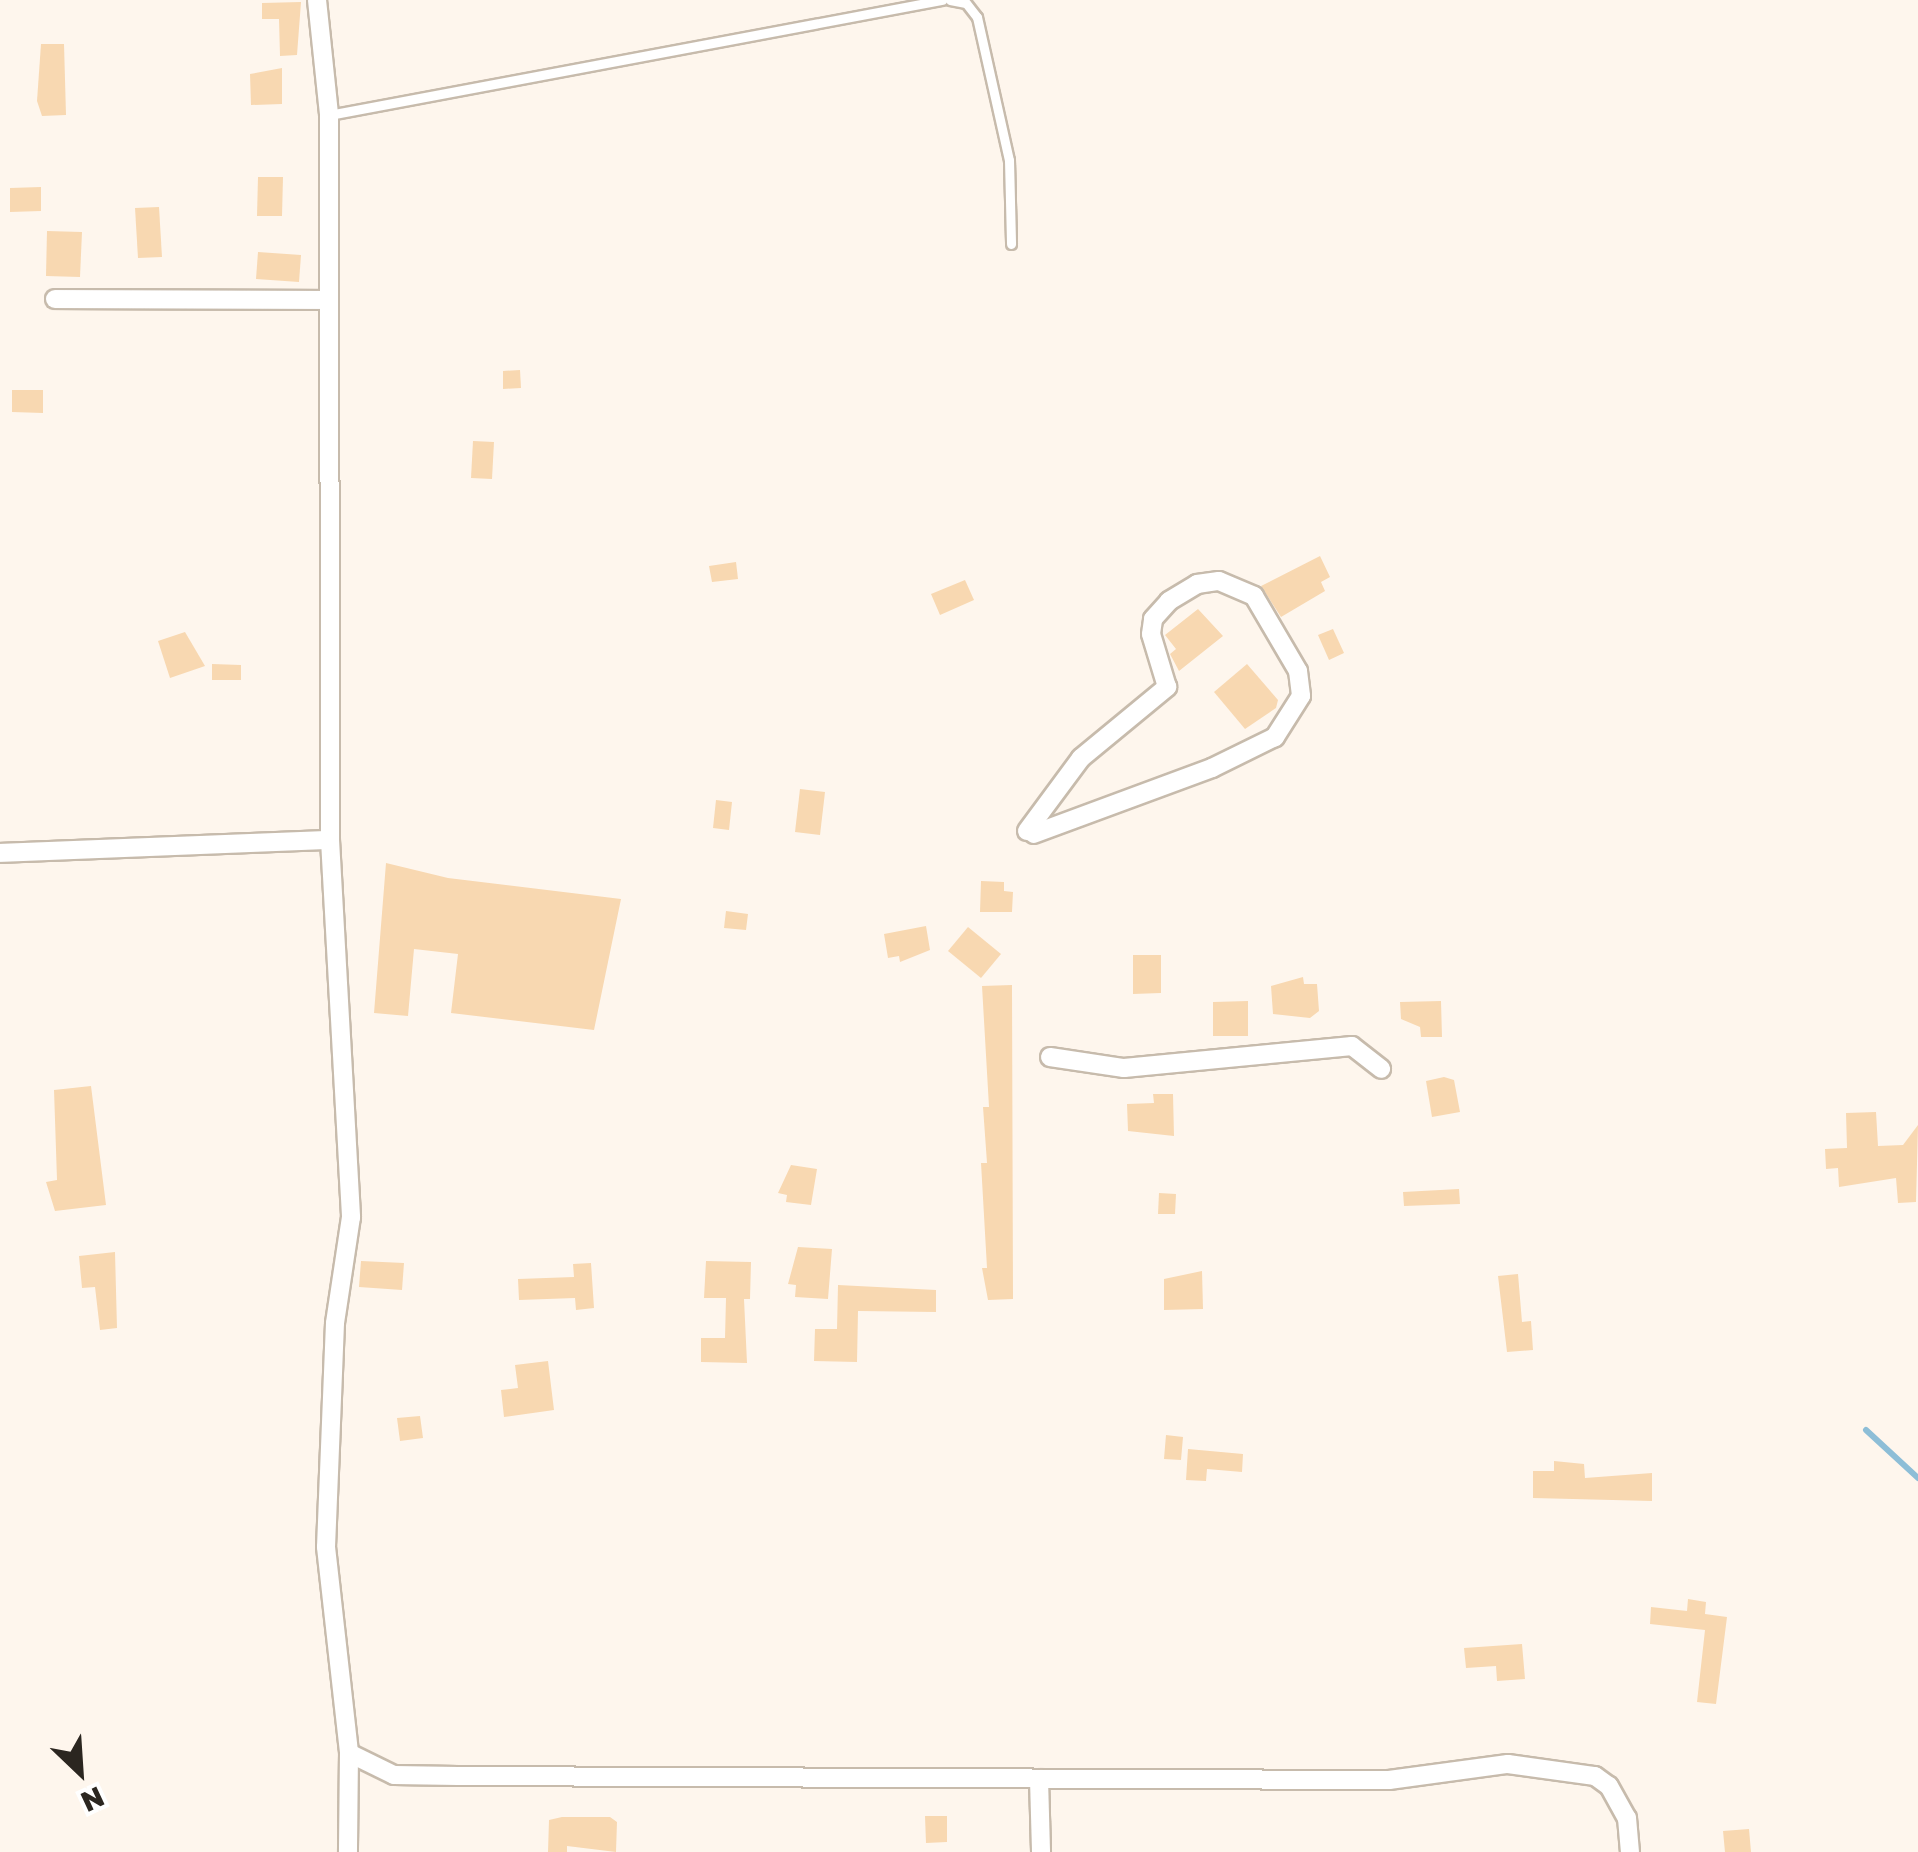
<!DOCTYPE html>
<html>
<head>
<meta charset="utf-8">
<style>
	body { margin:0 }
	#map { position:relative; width:1918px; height:1852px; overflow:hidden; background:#fef6ed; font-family:"Golos Text",sans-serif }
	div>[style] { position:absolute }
	.stream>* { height:6px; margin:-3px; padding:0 3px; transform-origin:3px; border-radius:3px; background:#8dbed7 }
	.building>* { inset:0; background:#f8d8b1 }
	.roads { filter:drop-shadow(2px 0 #c7bbac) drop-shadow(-2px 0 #c7bbac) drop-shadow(0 2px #c7bbac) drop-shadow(0 -2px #c7bbac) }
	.service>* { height:9px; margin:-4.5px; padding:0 4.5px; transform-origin:4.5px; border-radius:4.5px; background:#fff }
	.minor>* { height:18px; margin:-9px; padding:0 9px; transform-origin:9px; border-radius:9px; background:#fff }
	span { translate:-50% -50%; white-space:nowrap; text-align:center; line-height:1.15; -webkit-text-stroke:9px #fff; paint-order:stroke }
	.north { position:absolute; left:30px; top:1722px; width:100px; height:100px; -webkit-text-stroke:8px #fff; paint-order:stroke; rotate:155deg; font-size:28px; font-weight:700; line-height:40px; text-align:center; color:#2b2620 }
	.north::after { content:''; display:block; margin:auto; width:35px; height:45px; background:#2b2620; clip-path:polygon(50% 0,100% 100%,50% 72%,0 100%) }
</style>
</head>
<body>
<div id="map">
	<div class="stream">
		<i style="left:1866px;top:1430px;width:71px;rotate:42.7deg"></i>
	</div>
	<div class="building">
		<i style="clip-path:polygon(301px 2px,297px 55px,280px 56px,279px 19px,262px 19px,262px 3px)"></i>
		<i style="clip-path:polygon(41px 44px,64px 44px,66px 115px,42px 116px,37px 101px)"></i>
		<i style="clip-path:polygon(282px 68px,282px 104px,251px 105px,250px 74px)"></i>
		<i style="clip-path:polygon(258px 177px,283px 177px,282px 216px,257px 216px)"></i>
		<i style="clip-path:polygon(41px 187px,41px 211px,10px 212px,10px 188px)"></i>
		<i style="clip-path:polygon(159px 207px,162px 257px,138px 258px,135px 208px)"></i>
		<i style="clip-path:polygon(47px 231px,82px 232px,80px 277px,46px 276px)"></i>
		<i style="clip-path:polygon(258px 252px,301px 255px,299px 282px,256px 279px)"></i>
		<i style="clip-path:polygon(520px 370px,521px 388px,503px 389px,503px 371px)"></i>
		<i style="clip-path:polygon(12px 390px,43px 390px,43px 413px,12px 412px)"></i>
		<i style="clip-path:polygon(473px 441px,494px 442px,492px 479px,471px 478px)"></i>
		<i style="clip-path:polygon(1320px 556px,1330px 577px,1321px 582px,1325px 591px,1281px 617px,1261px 586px)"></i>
		<i style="clip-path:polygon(736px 562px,738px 579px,712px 582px,709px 566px)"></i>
		<i style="clip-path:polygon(965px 580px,974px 600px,940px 615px,931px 594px)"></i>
		<i style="clip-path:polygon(1198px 609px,1223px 636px,1179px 671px,1170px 654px,1176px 649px,1165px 635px)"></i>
		<i style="clip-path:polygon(1333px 629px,1344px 653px,1329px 660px,1318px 635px)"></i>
		<i style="clip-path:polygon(185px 632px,205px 666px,170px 678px,158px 641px)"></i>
		<i style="clip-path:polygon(212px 664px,241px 665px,241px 680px,212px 680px)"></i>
		<i style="clip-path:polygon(1247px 664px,1278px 700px,1276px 708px,1245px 729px,1214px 692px)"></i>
		<i style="clip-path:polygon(800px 789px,825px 792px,820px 835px,795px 832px)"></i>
		<i style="clip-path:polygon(716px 800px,732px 802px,729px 830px,713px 828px)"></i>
		<i style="clip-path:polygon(386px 863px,448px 878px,621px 899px,594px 1030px,451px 1013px,458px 954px,414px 949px,408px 1016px,374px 1013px)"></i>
		<i style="clip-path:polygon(981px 881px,1004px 882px,1004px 891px,1013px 892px,1012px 912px,980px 912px)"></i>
		<i style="clip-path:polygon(726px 911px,748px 914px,746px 930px,724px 928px)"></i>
		<i style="clip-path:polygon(926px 926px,930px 950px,900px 962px,899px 956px,888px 958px,884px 934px)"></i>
		<i style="clip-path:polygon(968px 927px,1001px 954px,981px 978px,948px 951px)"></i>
		<i style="clip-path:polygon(1133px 955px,1161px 955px,1161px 993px,1133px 994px)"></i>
		<i style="clip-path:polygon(1303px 977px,1304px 984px,1317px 984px,1319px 1011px,1310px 1018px,1273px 1014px,1271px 986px)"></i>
		<i style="clip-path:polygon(1012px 985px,1013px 1299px,988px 1300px,982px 1268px,987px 1268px,981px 1163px,987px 1163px,983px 1107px,989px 1107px,982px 986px)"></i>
		<i style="clip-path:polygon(1248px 1001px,1248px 1036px,1213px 1036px,1213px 1002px)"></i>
		<i style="clip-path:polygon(1441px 1001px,1442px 1037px,1421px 1037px,1420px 1027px,1401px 1019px,1400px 1002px)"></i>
		<i style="clip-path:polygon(1444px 1077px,1454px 1080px,1460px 1112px,1432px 1117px,1426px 1081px)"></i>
		<i style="clip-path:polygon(91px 1086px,106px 1205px,55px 1211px,46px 1182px,57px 1180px,54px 1090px)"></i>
		<i style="clip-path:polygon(1153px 1094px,1173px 1094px,1174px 1136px,1128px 1131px,1127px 1104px,1154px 1103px)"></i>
		<i style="clip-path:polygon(1876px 1112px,1878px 1146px,1903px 1145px,1918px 1125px,1916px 1202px,1898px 1203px,1896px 1178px,1839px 1187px,1838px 1168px,1826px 1169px,1825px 1149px,1847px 1148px,1846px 1113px)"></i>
		<i style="clip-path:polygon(791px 1165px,817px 1169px,811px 1205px,786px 1202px,787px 1195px,778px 1193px)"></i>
		<i style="clip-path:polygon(1459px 1189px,1460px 1204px,1404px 1206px,1403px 1192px)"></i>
		<i style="clip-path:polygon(1159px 1193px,1176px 1194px,1175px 1214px,1158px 1214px)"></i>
		<i style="clip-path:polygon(798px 1247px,832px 1249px,828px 1299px,795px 1297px,796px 1285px,788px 1284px)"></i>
		<i style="clip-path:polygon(115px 1252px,117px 1328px,100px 1330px,95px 1287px,82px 1288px,79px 1256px)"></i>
		<i style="clip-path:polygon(361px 1261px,404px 1263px,402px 1290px,359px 1287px)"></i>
		<i style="clip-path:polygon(706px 1261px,751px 1262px,750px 1299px,744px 1299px,747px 1363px,701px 1362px,701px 1338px,725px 1338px,726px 1298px,704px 1298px)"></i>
		<i style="clip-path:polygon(591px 1263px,594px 1308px,576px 1310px,575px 1298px,519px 1300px,518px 1279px,574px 1277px,573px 1264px)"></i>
		<i style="clip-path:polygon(1202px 1271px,1203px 1309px,1164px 1310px,1164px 1279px)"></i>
		<i style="clip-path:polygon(1518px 1274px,1522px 1322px,1531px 1321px,1533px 1350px,1507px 1352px,1498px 1276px)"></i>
		<i style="clip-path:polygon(838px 1285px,936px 1290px,936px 1312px,858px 1311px,857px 1362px,814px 1361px,815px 1329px,837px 1329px)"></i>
		<i style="clip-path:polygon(548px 1361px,554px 1410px,504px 1417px,501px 1390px,518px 1388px,515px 1365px)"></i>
		<i style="clip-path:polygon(420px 1416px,423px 1438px,400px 1441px,397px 1418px)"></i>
		<i style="clip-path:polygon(1166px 1435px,1183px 1437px,1181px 1460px,1164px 1459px)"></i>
		<i style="clip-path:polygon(1188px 1449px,1243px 1454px,1242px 1472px,1207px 1469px,1206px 1481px,1186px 1480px)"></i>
		<i style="clip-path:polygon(1554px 1461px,1584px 1464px,1585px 1478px,1652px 1473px,1652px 1501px,1533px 1498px,1533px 1471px,1554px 1471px)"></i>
		<i style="clip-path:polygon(1688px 1599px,1706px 1602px,1705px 1614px,1727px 1617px,1716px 1704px,1697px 1702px,1705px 1630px,1650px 1624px,1651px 1607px,1687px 1611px)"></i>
		<i style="clip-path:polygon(1522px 1644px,1525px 1679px,1497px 1681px,1496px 1666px,1466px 1668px,1464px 1648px)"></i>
		<i style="clip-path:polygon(925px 1816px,947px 1816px,947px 1842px,926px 1843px)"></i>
		<i style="clip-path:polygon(562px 1817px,610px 1817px,617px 1822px,616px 1852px,567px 1846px,567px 1852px,548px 1852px,549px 1820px)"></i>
		<i style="clip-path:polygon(1749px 1829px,1751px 1852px,1725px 1852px,1723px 1831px)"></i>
	</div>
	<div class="roads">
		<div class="service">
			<i style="left:950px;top:0;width:16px;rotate:11deg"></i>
			<i style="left:966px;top:3px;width:18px;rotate:52deg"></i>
			<i style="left:977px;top:17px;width:147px;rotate:77.4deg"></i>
			<i style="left:1009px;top:160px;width:84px;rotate:88.6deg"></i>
			<i style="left:329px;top:115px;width:624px;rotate:-10.63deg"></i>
		</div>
		<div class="minor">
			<i style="left:317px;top:0;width:116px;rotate:84deg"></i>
			<i style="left:329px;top:115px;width:725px;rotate:89.92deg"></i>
			<i style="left:330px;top:840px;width:378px;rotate:86.8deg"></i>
			<i style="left:351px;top:1217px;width:107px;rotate:98.6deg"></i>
			<i style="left:335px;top:1323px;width:224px;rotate:92.3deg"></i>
			<i style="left:326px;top:1547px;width:207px;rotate:83.6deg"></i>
			<i style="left:349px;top:1753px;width:99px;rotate:90.6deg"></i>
			<i style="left:55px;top:299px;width:272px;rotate:0.2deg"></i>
			<i style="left:1027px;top:831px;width:91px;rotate:-53.5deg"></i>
			<i style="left:1081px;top:758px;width:112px;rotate:-39.5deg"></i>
			<i style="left:1167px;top:687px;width:55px;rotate:-106.8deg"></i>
			<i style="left:1151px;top:634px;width:15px;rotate:-82deg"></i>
			<i style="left:1153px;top:619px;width:24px;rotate:-48deg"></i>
			<i style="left:1169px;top:601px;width:33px;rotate:-31deg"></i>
			<i style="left:1197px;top:584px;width:22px;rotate:-8deg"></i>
			<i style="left:1219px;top:581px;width:38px;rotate:23deg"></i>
			<i style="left:1254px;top:596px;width:87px;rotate:59.6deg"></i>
			<i style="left:1298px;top:671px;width:25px;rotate:83deg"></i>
			<i style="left:1301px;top:696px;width:49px;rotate:122.4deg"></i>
			<i style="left:1275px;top:737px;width:70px;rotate:153.8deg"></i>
			<i style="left:1212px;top:768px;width:190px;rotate:159.7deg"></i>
			<i style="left:0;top:853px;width:330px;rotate:-2.3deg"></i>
			<i style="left:1050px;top:1057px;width:75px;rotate:8.5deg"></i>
			<i style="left:1124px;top:1068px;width:229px;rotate:-5.5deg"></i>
			<i style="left:1352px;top:1046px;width:37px;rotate:38deg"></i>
			<i style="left:349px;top:1753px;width:50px;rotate:26.1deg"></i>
			<i style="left:394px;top:1775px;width:64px;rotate:0.9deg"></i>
			<i style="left:458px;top:1776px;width:931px;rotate:0.25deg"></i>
			<i style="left:1389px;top:1780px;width:120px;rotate:-7.7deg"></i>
			<i style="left:1508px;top:1764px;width:88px;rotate:7.9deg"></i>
			<i style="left:1595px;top:1776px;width:17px;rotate:36deg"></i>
			<i style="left:1609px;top:1786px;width:37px;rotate:61deg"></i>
			<i style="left:1627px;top:1818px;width:34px;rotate:85deg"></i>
			<i style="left:1039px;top:1779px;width:73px;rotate:88.4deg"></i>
		</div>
	</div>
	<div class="north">N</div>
</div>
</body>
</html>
